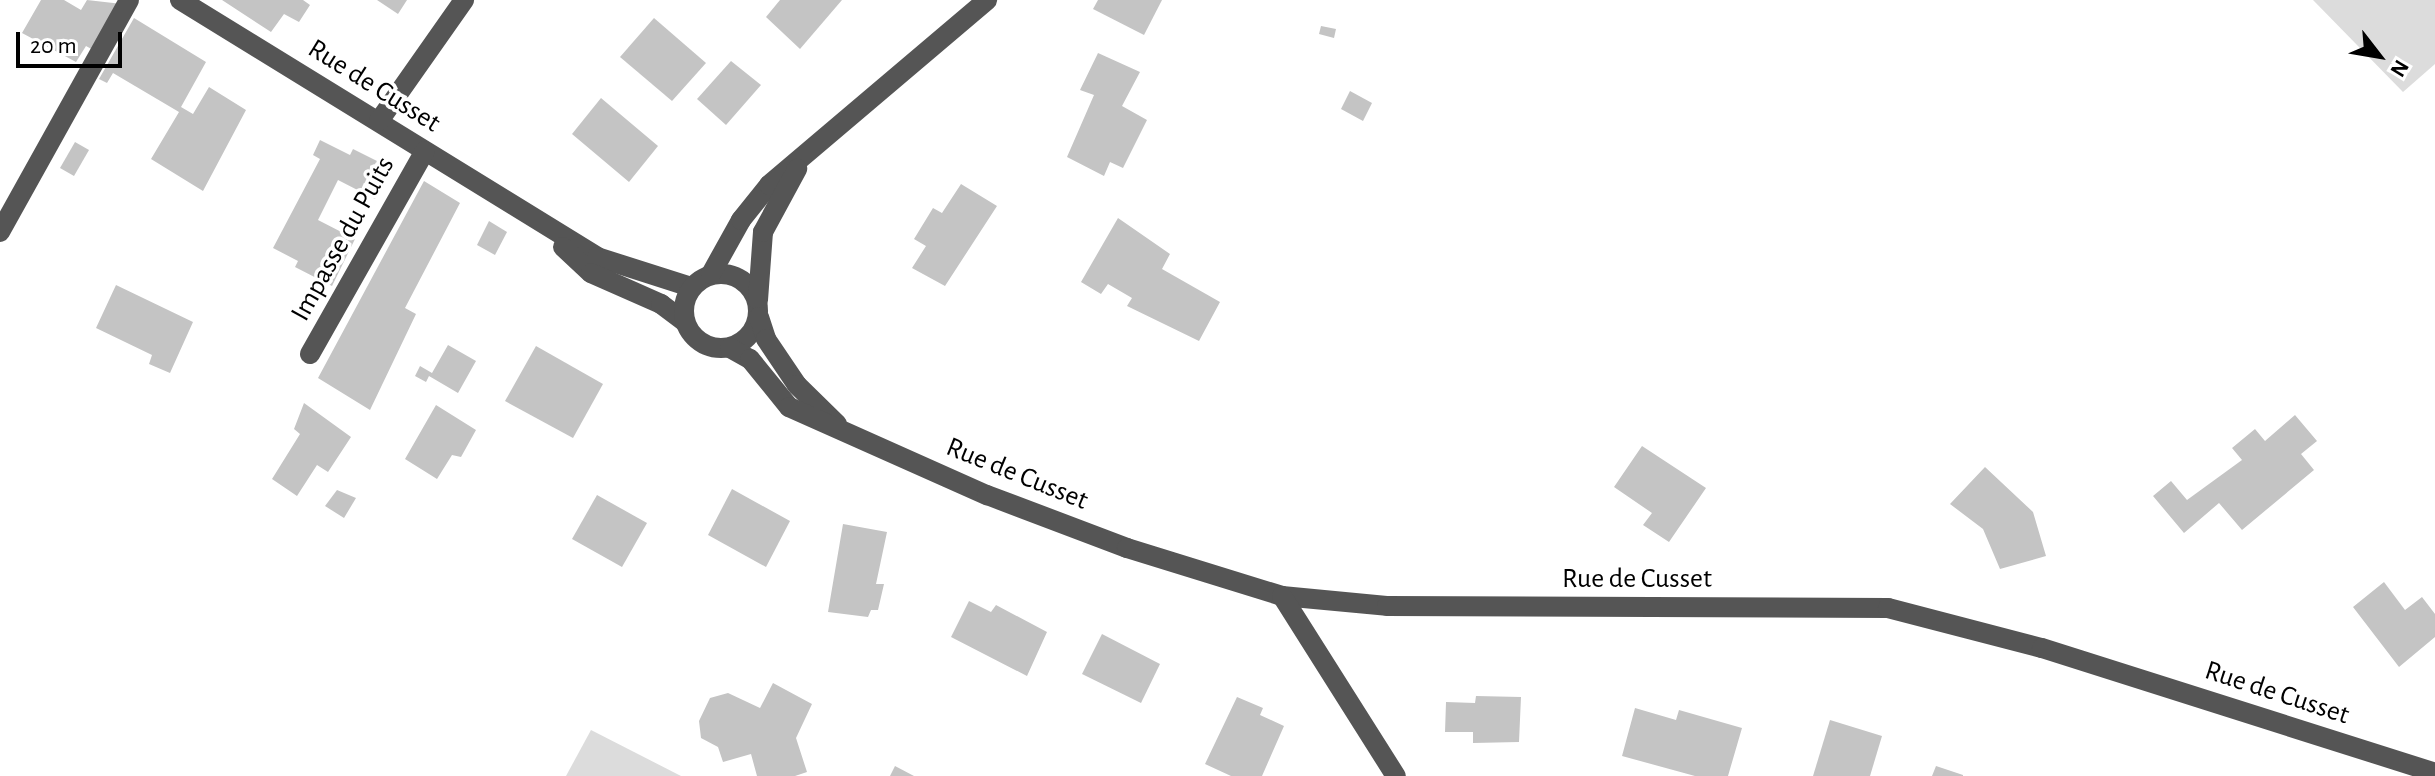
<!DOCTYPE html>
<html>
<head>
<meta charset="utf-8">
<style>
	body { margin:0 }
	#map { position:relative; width:2435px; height:776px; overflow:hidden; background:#fff; font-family:"Alegreya Sans",sans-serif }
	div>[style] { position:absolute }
	.green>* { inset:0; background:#dcdcdc }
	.building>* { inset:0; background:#c4c4c4 }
	.minor>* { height:20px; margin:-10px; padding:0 10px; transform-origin:10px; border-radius:10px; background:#555 }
	.minor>.ring { margin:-10px; padding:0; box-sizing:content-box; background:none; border:20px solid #555; border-radius:50% }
	span { translate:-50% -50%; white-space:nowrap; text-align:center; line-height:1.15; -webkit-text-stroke:7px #fff; paint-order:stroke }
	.street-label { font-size:28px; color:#000 }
	.north { position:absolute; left:2339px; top:16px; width:80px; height:80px; -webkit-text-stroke:6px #fff; paint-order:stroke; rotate:121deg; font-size:22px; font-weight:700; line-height:32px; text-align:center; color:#000 }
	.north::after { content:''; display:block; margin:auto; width:28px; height:36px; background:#000; clip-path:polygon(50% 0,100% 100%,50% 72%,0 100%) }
	.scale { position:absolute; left:16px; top:32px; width:106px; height:36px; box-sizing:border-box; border:4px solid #000; border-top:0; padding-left:10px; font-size:24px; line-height:28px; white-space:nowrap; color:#000; -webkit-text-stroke:6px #fff; paint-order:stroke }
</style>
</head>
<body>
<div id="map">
	<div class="green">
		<i style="clip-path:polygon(2313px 0,2435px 0,2435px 64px,2403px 92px)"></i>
		<i style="clip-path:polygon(591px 730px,681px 776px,566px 776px)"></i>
	</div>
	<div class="building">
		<i style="clip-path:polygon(41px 0,64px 0,81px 10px,87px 0,122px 4px,95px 51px,86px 46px,76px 62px,22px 33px)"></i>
		<i style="clip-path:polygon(222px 0,303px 0,310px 5px,299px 22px,284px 14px,271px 32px)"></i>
		<i style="clip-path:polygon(377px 0,407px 0,398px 14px)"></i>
		<i style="clip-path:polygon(780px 0,842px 0,800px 49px,766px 17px)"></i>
		<i style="clip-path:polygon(1098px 0,1162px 0,1144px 35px,1093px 9px)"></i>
		<i style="clip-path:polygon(134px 18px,206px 62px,181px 107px,193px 114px,209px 87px,246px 110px,203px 191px,151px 159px,179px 112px,113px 73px,107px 83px,99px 79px)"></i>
		<i style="clip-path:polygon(654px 18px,706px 63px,672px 101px,620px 57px)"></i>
		<i style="clip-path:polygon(1321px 26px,1336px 29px,1334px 38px,1319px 34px)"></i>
		<i style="clip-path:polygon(1098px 53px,1140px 72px,1122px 106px,1147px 120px,1123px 168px,1110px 162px,1104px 176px,1067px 157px,1094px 95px,1080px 90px)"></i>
		<i style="clip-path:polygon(731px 61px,761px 85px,726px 125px,697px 99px)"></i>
		<i style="clip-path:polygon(1350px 91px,1372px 103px,1363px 121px,1341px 109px)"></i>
		<i style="clip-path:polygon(601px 98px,658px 146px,629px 182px,572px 134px)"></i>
		<i style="clip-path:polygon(320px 140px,350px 155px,353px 149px,391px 168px,375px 199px,338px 180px,318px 220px,355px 239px,332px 286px,295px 267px,298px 261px,273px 248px,320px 159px,313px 155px)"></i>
		<i style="clip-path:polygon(75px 142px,89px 150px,74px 176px,60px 168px)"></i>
		<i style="clip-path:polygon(424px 181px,460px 203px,405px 308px,416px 314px,370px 410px,318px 378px)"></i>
		<i style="clip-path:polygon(961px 184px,997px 206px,945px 286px,912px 268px,926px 246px,914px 239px,933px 208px,942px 213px)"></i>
		<i style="clip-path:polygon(1118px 218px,1170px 254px,1162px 269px,1220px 302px,1199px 341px,1127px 306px,1132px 298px,1108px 284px,1101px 294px,1081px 282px)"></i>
		<i style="clip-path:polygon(489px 221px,507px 232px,495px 255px,477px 245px)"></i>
		<i style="clip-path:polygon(116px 285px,193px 322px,170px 373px,149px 364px,152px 355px,96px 328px)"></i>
		<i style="clip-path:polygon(448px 345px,476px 361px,458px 393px,429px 376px,426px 382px,415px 376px,420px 366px,432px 373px)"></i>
		<i style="clip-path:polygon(536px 346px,603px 384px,573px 438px,505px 401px)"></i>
		<i style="clip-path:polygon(304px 403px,351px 437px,328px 472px,317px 465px,297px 496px,272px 479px,300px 434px,294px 429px)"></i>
		<i style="clip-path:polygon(436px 405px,476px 430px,461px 457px,452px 455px,437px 479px,405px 459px)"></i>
		<i style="clip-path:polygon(2295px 415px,2317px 441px,2301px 454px,2314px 470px,2242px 530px,2219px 503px,2184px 533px,2153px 496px,2171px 481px,2187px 500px,2242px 460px,2232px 448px,2255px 429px,2265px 441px)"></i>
		<i style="clip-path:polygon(1642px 446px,1706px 488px,1669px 542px,1643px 525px,1652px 513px,1614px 487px)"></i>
		<i style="clip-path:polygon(1985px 467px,2033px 512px,2046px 556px,2000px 569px,1983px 529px,1950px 504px)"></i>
		<i style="clip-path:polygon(732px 489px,790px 521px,766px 567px,708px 535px)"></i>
		<i style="clip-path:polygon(337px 490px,356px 498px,344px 518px,325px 506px)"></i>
		<i style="clip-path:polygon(597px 495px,647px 523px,622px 567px,572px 539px)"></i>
		<i style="clip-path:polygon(843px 524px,887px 532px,876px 584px,884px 584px,878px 610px,871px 610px,868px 617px,828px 612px)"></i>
		<i style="clip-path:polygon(2384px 582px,2405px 610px,2422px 597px,2435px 614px,2435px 637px,2399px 667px,2353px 607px)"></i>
		<i style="clip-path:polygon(969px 601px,991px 612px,996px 605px,1047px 632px,1027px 676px,951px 637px)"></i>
		<i style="clip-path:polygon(1102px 634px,1160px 664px,1141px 703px,1082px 674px)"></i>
		<i style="clip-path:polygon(773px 683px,812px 704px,796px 738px,807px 772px,795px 776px,757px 776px,751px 754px,723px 762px,718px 747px,701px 738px,699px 721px,710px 698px,728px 693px,760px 708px)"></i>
		<i style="clip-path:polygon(1476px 696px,1521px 697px,1519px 742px,1473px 743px,1473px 732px,1445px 732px,1446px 702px,1475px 703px)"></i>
		<i style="clip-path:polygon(1237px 697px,1263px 708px,1260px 715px,1284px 726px,1262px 776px,1231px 776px,1205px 764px)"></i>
		<i style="clip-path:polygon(1635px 708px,1676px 720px,1679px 710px,1742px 728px,1728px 776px,1695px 776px,1622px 756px)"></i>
		<i style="clip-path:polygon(1830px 720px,1882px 736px,1870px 776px,1813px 776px)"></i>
		<i style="clip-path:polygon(895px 766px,914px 776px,890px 776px)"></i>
		<i style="clip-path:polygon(1936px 766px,1963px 775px,1963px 776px,1932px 776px)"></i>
	</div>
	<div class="minor">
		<i style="left:180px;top:0;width:490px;rotate:31.6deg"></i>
		<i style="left:597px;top:257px;width:99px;rotate:17.7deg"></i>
		<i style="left:379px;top:121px;width:148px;rotate:-54.9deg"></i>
		<i style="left:0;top:232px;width:265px;rotate:-60.9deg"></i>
		<i style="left:563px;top:247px;width:38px;rotate:43deg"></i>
		<i style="left:591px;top:273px;width:77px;rotate:23.9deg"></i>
		<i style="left:661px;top:304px;width:30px;rotate:37deg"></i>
		<i class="ring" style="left:684px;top:274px;width:54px;height:54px"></i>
		<i style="left:711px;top:274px;width:62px;rotate:-60.9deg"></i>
		<i style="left:741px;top:220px;width:45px;rotate:-51.3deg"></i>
		<i style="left:769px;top:185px;width:286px;rotate:-40.3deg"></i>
		<i style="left:758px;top:300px;width:68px;rotate:-85.8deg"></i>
		<i style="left:763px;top:232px;width:72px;rotate:-61.6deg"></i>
		<i style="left:759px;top:317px;width:23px;rotate:72deg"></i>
		<i style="left:766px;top:339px;width:55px;rotate:56deg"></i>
		<i style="left:797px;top:385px;width:56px;rotate:44.3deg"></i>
		<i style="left:730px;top:348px;width:23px;rotate:29deg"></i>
		<i style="left:750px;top:359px;width:62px;rotate:50.9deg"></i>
		<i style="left:789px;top:407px;width:217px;rotate:24deg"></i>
		<i style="left:987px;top:495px;width:150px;rotate:20.7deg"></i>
		<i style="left:1127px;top:548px;width:162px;rotate:17.2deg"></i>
		<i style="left:1282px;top:596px;width:105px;rotate:5.4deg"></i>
		<i style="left:1387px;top:606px;width:501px;rotate:0.23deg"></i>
		<i style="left:1888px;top:608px;width:159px;rotate:14.6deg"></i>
		<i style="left:2042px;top:648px;width:412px;rotate:17.6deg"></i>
		<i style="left:310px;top:354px;width:233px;rotate:-60.5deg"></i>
		<i style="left:1282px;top:596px;width:213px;rotate:57.7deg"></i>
	</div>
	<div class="street-label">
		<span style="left:374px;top:86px;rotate:32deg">Rue de Cusset</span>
		<span style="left:343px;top:239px;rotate:-61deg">Impasse du Puits</span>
		<span style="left:1017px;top:474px;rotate:22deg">Rue de Cusset</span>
		<span style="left:1637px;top:579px">Rue de Cusset</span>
		<span style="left:2277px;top:693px;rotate:18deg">Rue de Cusset</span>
	</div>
	<div class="north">N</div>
	<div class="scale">20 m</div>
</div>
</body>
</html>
